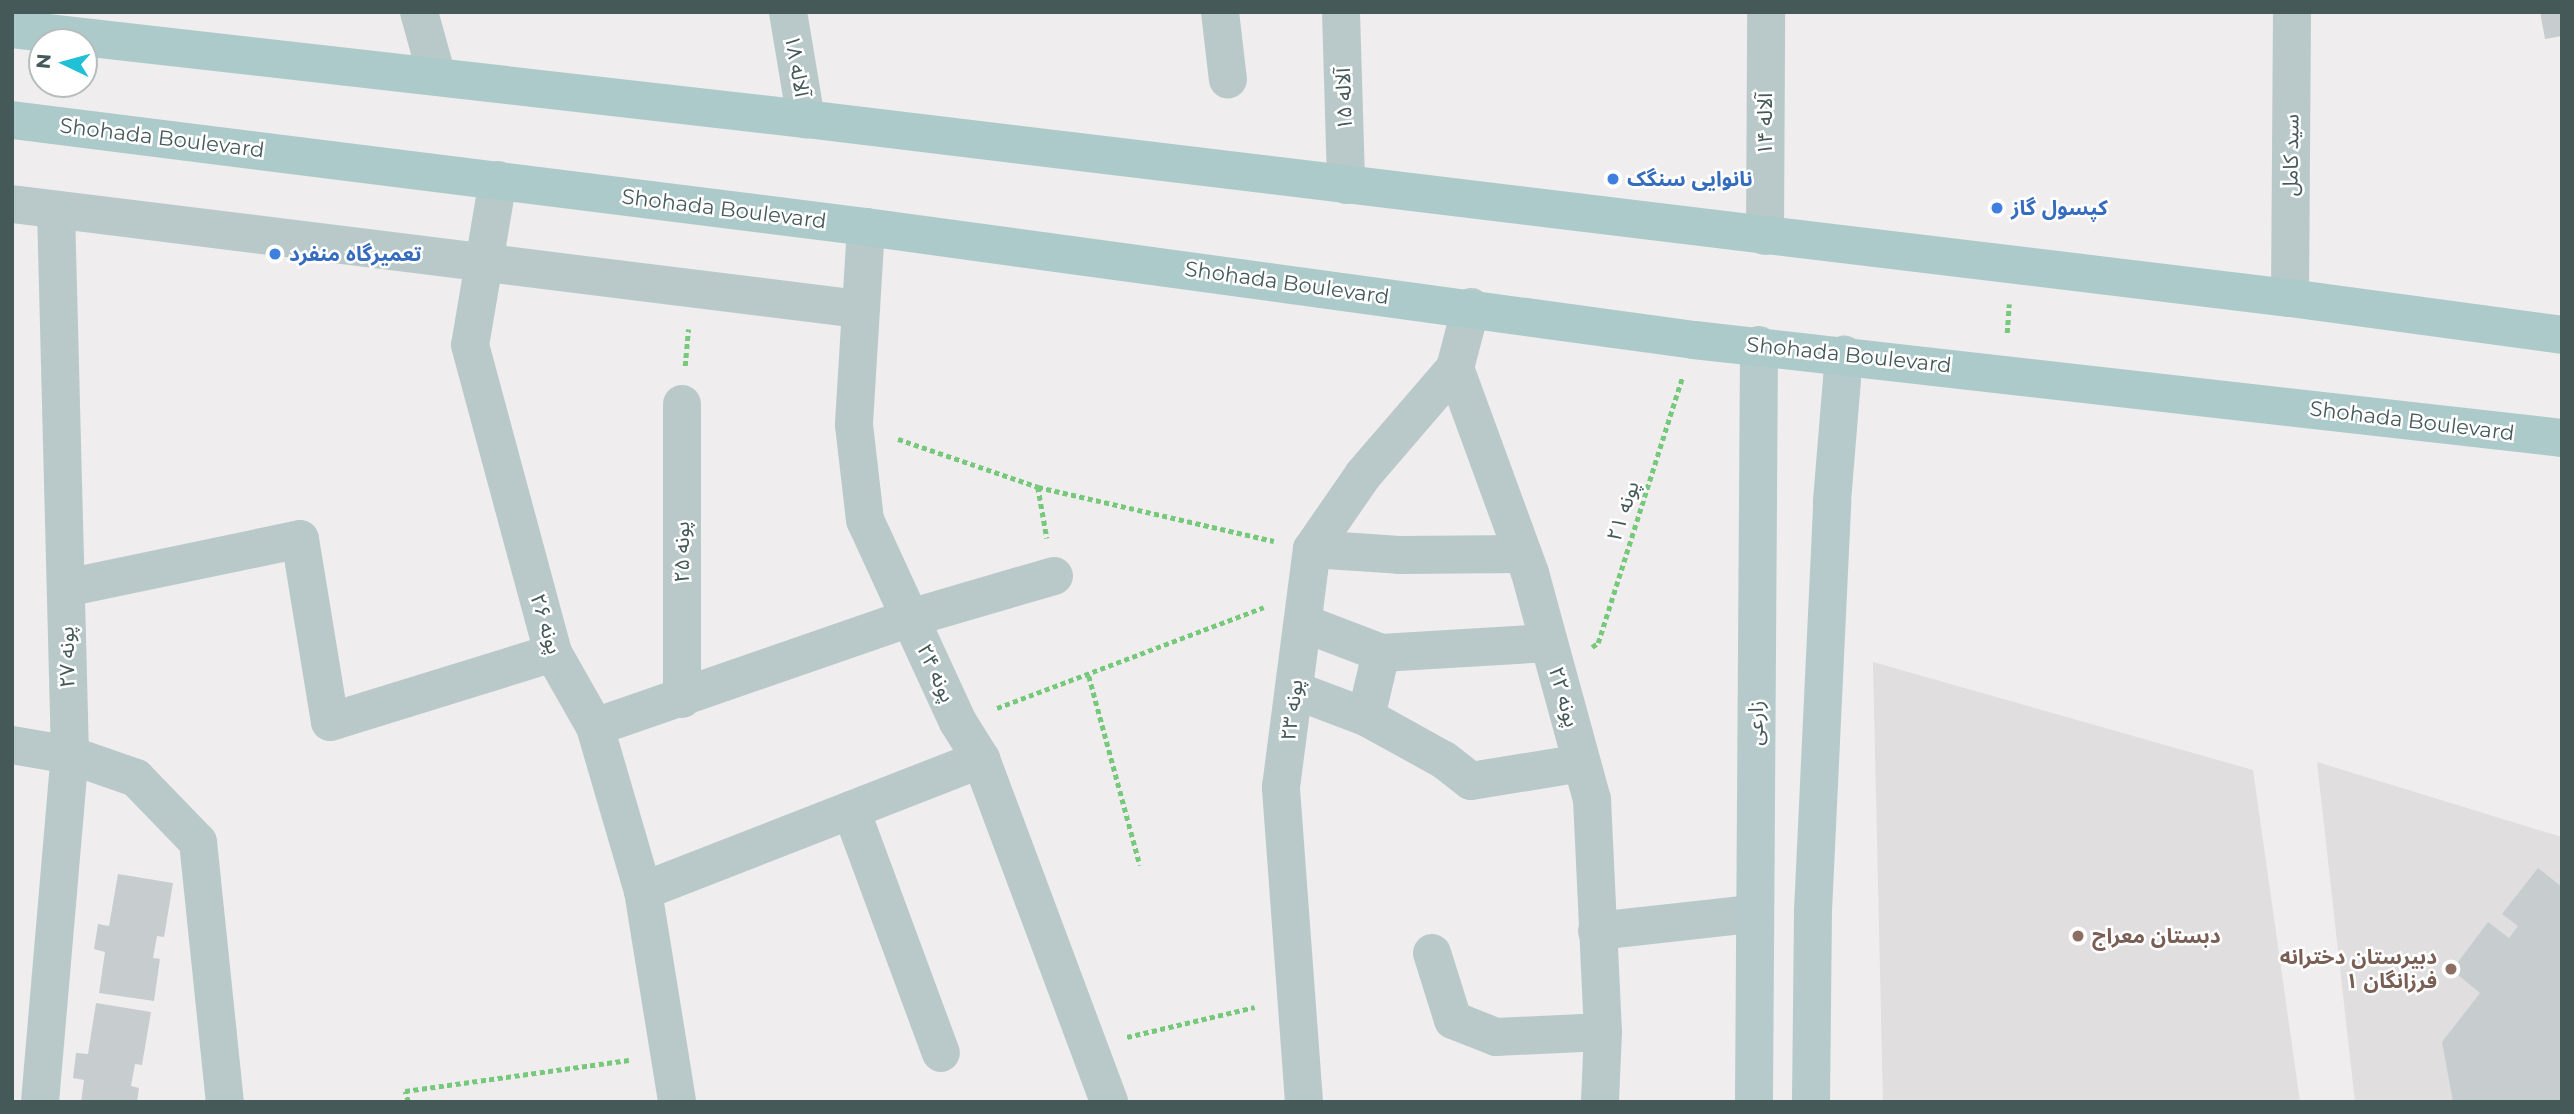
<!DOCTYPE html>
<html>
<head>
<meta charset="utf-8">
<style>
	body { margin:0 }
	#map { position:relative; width:2574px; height:1114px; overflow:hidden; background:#efedee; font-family:Montserrat,"Noto Sans Arabic",sans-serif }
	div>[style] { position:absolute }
	.education>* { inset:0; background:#e0dedf }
	.building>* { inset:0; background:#c7cdcf }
	.path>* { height:4.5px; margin-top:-2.25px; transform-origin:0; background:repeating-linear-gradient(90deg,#76c87b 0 5px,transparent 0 8.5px) }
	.minor>* { height:38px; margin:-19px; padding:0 19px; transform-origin:19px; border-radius:19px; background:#b9c9c9 }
	.tertiary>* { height:38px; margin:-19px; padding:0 19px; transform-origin:19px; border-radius:19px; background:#b9c9c9 }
	.secondary>* { height:38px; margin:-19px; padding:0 19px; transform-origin:19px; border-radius:19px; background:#b6cacb }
	.primary>* { height:38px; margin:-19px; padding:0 19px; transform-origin:19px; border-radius:19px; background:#adcacb }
	.dots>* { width:19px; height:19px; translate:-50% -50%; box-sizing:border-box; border:4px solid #fff; border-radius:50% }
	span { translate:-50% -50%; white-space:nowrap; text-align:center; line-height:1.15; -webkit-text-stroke:5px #fff; paint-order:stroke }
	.street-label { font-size:21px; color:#465959 }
	.shop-label { font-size:21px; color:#366cbe; font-weight:700 }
	.left { translate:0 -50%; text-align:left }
	.education-label { font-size:21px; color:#785e54; font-weight:700 }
	.right { translate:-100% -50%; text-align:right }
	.frame { position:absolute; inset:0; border:14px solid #465959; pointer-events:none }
	.north { position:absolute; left:28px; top:28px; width:70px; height:70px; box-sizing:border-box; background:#fff; border:2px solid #b5bdbd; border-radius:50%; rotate:275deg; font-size:19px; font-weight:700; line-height:28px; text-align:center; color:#465959 }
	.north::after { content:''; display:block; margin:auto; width:24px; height:32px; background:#20c1d6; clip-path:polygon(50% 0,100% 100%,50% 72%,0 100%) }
</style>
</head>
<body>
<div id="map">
	<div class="education">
		<i style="clip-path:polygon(1873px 662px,2253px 770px,2300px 1102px,1883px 1102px)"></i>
		<i style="clip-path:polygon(2317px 762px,2562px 837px,2562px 1102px,2355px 1102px)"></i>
	</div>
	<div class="building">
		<i style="clip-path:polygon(2540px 12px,2562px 12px,2562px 36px,2545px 39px)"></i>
		<i style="clip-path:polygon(2538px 868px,2562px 887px,2562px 1102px,2453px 1102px,2442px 1042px,2480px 993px,2452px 970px,2488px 922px,2509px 938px,2518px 926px,2502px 914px)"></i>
		<i style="clip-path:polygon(118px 874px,173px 883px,164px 937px,157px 936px,153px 958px,160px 959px,154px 1001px,99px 993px,105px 952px,94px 949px,98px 924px,109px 926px)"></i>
		<i style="clip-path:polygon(96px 1003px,151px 1012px,142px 1065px,135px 1064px,131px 1086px,139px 1088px,137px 1102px,81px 1102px,84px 1080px,73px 1078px,76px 1053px,88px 1054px)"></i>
	</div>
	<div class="path">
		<i style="left:2007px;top:333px;width:29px;rotate:-86deg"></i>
		<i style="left:685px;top:366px;width:37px;rotate:-85deg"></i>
		<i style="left:898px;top:439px;width:148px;rotate:18.9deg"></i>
		<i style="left:1038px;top:487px;width:242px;rotate:12.9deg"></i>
		<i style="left:1038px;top:487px;width:52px;rotate:80deg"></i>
		<i style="left:1592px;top:647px;width:7px;rotate:-34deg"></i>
		<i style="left:1598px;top:643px;width:278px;rotate:-72.4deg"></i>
		<i style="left:1089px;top:676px;width:196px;rotate:74.9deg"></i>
		<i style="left:997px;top:708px;width:285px;rotate:-20.7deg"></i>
		<i style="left:1127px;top:1037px;width:131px;rotate:-13.2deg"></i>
		<i style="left:408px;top:1102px;width:11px;rotate:-105deg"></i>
		<i style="left:405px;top:1091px;width:226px;rotate:-7.9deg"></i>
	</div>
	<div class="minor">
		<i style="left:419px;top:12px;width:67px;rotate:74.5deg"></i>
		<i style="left:788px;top:12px;width:109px;rotate:80.5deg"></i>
		<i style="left:1220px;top:12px;width:68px;rotate:83.3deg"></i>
		<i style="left:1341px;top:12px;width:173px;rotate:88.3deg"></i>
		<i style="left:498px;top:180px;width:167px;rotate:99.6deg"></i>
		<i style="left:470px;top:345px;width:319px;rotate:74.9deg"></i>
		<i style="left:553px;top:653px;width:85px;rotate:60.4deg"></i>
		<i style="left:595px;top:727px;width:171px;rotate:73.7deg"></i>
		<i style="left:643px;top:891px;width:214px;rotate:80.8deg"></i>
		<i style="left:12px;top:204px;width:852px;rotate:7.07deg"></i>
		<i style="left:866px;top:227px;width:198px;rotate:93.5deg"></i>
		<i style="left:854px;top:425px;width:96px;rotate:83.4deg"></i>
		<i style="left:865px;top:520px;width:222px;rotate:65.3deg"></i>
		<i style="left:958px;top:722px;width:44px;rotate:58.1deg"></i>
		<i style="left:981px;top:759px;width:366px;rotate:69.5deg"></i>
		<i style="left:1765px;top:236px;width:224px;rotate:-89.7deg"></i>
		<i style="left:1471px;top:307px;width:63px;rotate:104.7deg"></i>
		<i style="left:1455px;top:368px;width:218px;rotate:69.9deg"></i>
		<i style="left:1530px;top:573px;width:234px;rotate:74.7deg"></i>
		<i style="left:1592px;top:799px;width:233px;rotate:87.3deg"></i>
		<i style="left:1603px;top:1032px;width:70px;rotate:92.5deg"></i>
		<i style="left:1312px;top:549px;width:87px;rotate:3.9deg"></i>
		<i style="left:1399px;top:555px;width:124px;rotate:-0.5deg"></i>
		<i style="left:66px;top:588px;width:239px;rotate:-11.8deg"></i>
		<i style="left:300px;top:539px;width:185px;rotate:80.7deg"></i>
		<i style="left:330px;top:722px;width:233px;rotate:-17.2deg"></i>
		<i style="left:1303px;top:623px;width:84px;rotate:21deg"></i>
		<i style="left:1294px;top:690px;width:77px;rotate:20.6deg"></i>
		<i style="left:1366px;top:717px;width:89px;rotate:28.9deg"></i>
		<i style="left:1444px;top:760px;width:34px;rotate:38deg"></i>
		<i style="left:1471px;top:781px;width:112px;rotate:-9.2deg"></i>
		<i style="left:682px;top:699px;width:295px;rotate:-90deg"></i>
		<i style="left:1366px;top:717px;width:66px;rotate:-76.8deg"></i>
		<i style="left:1381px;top:653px;width:168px;rotate:-3.4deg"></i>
		<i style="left:595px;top:727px;width:333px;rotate:-19.1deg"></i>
		<i style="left:910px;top:618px;width:150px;rotate:-16.3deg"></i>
		<i style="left:12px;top:745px;width:59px;rotate:9.8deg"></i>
		<i style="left:70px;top:755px;width:70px;rotate:19.2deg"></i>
		<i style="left:136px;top:778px;width:89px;rotate:45.9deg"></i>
		<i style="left:198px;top:842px;width:261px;rotate:84.1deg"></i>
		<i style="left:851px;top:810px;width:259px;rotate:69.7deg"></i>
		<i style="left:643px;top:891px;width:363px;rotate:-21.3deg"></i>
		<i style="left:1597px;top:931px;width:156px;rotate:-6.3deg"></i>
		<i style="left:1432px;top:953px;width:70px;rotate:72.6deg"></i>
		<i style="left:1453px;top:1020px;width:46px;rotate:21.6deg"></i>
		<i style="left:1496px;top:1037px;width:107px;rotate:-2.7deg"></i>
		<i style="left:40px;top:1102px;width:348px;rotate:-85.1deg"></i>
		<i style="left:70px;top:755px;width:544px;rotate:-91.47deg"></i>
		<i style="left:1304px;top:1102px;width:316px;rotate:-94.2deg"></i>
		<i style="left:1281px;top:787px;width:240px;rotate:-82.6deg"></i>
		<i style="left:1312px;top:549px;width:90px;rotate:-55.4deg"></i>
		<i style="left:1363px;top:475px;width:141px;rotate:-49.3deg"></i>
	</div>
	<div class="tertiary">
		<i style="left:2290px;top:298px;width:286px;rotate:-89.6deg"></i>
	</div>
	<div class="secondary">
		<i style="left:1754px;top:1102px;width:757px;rotate:-89.62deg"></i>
		<i style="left:1811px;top:1102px;width:191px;rotate:-89.4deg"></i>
		<i style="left:1813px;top:911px;width:410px;rotate:-87.3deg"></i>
		<i style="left:1832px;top:501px;width:147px;rotate:-85.3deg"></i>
	</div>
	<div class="primary">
		<i style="left:12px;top:29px;width:799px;rotate:6.47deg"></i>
		<i style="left:806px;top:119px;width:1495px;rotate:6.88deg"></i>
		<i style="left:2290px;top:298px;width:275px;rotate:7.7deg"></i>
		<i style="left:12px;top:120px;width:861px;rotate:7.14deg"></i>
		<i style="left:866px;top:227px;width:836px;rotate:7.77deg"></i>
		<i style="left:1694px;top:340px;width:874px;rotate:6.44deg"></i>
	</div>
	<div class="dots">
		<i style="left:1613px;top:179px;background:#3f7fe0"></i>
		<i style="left:1997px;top:208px;background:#3f7fe0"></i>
		<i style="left:275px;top:254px;background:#3f7fe0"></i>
		<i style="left:2078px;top:936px;background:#8d6e63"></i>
		<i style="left:2451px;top:969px;background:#8d6e63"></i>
	</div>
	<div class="street-label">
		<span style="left:797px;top:66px;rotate:80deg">آلاله ۱۸</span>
		<span style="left:1344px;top:99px;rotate:-92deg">آلاله ۱۵</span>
		<span style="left:1765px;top:124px;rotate:-90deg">آلاله ۱۴</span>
		<span style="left:162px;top:138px;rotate:7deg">Shohada Boulevard</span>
		<span style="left:2291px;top:155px;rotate:-89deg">سید کامل</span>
		<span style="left:724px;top:209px;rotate:7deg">Shohada Boulevard</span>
		<span style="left:1287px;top:283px;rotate:8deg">Shohada Boulevard</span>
		<span style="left:1849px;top:355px;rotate:6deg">Shohada Boulevard</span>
		<span style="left:2412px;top:421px;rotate:7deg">Shohada Boulevard</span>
		<span style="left:1623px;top:511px;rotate:-72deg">پونه ۲۱</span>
		<span style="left:682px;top:552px;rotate:-90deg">پونه ۲۵</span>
		<span style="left:546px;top:624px;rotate:73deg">پونه ۲۶</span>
		<span style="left:67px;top:657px;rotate:-91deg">پونه ۲۷</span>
		<span style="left:936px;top:673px;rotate:65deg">پونه ۲۴</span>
		<span style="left:1564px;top:697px;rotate:74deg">پونه ۲۲</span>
		<span style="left:1292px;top:710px;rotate:-83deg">پونه ۲۳</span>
		<span style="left:1756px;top:723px;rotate:-89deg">زارعی</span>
	</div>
	<div class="shop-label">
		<span class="left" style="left:1627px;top:179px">نانوایی سنگک</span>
		<span class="left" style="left:2011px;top:208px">کپسول گاز</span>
		<span class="left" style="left:289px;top:254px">تعمیرگاه منفرد</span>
	</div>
	<div class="education-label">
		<span class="left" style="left:2092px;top:936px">دبستان معراج</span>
		<span class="right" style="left:2437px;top:969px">دبیرستان دخترانه<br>فرزانگان ۱</span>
	</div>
	<div class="frame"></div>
	<div class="north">N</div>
</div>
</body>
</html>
